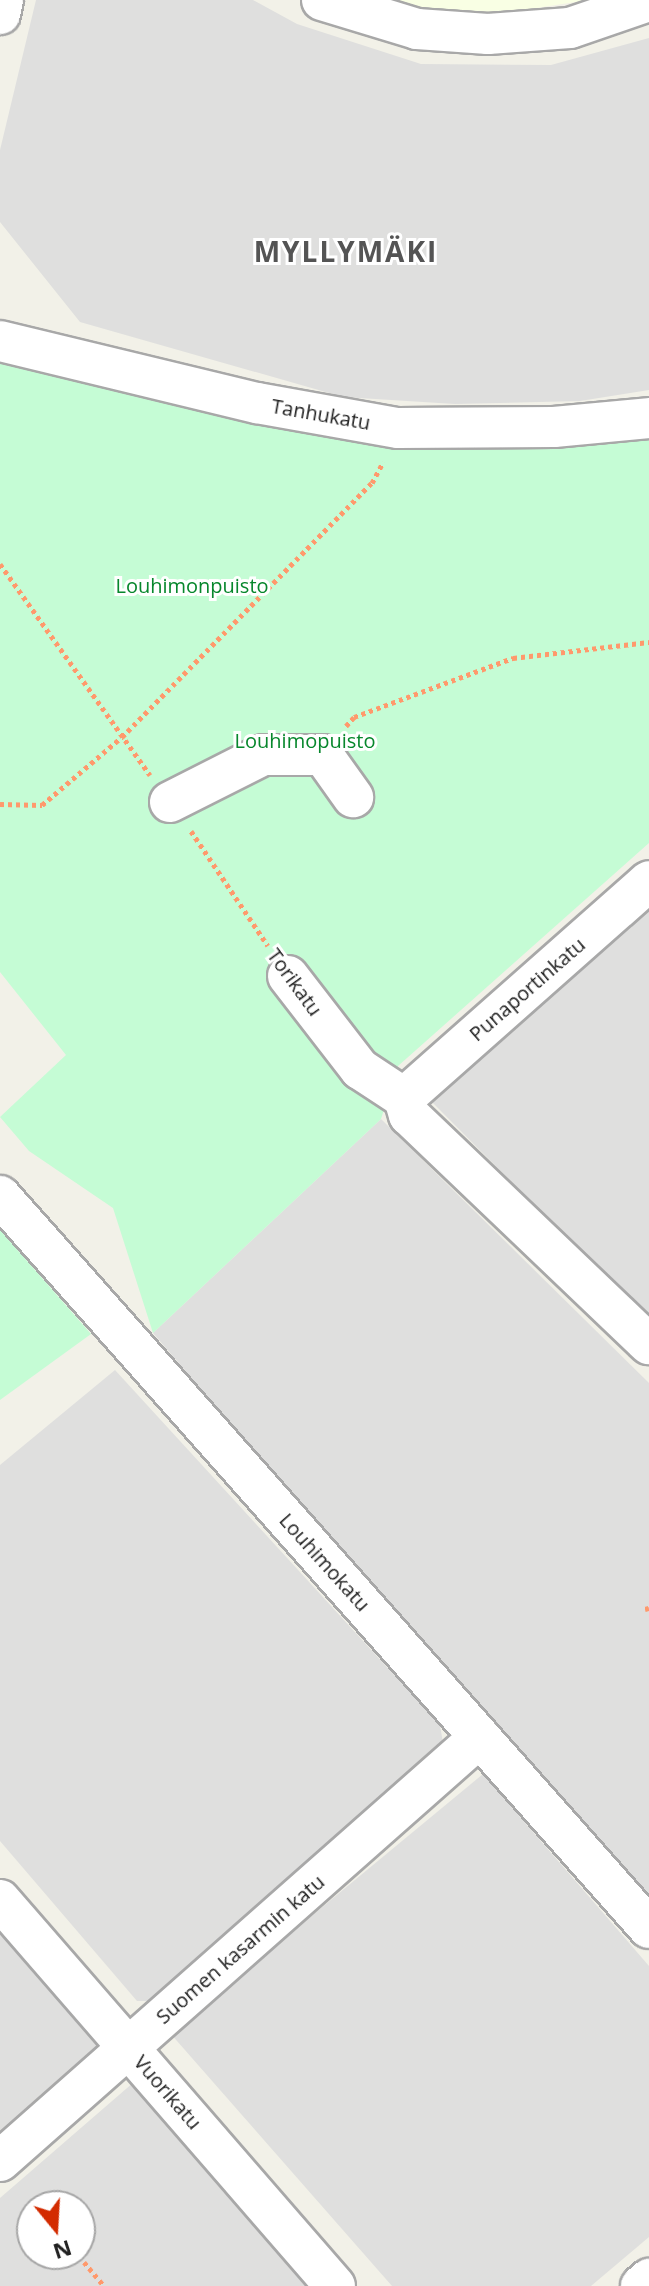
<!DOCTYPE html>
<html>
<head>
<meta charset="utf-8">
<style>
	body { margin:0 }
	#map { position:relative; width:649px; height:2286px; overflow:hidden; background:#f2f1e8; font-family:"Open Sans",sans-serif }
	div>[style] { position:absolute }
	.residential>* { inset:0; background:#dfdfde }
	.education>* { inset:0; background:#f9ffe4 }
	.park>* { inset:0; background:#c5fcd5 }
	.path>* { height:5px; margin-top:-2.5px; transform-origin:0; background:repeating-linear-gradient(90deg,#ff996c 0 4px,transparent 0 8px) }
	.roads { filter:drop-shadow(2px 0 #a8a8a8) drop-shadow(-2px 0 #a8a8a8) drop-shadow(0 2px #a8a8a8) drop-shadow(0 -2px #a8a8a8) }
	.minor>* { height:40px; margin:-20px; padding:0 20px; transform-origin:20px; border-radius:20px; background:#fff }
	span { translate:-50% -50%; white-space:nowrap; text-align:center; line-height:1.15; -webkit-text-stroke:6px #fff; paint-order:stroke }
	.street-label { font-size:20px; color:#212121 }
	.park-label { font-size:20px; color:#07872c }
	.district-label { font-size:28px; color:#545454; font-weight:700; letter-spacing:2px }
	.north { position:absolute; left:16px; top:2190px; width:80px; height:80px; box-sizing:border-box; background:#fff; border:2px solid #a6a6a6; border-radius:50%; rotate:162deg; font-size:22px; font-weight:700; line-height:32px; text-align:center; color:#212121 }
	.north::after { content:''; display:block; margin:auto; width:28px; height:36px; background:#d32b00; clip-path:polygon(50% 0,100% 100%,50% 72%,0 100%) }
</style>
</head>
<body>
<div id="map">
	<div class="residential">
		<i style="clip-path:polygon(36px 0,253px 0,297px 24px,421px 64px,551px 65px,649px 38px,649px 390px,580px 401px,455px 404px,343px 397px,80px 322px,0 222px,0 150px)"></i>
		<i style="clip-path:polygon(649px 880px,649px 1320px,426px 1096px)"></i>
		<i style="clip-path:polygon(381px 1119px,649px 1383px,649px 1913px,153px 1333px)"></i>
		<i style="clip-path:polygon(115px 1370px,440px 1725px,444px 1749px,152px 2001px,137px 2001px,0 1841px,0 1465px)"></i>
		<i style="clip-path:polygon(483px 1774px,649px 1966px,649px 2237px,591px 2286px,392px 2286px,170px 2033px)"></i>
		<i style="clip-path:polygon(0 1932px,100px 2047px,0 2135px)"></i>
		<i style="clip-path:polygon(evenodd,134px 2082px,305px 2286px,0 2286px,0 2198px,134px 2082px,32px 2206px,80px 2206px,80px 2254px,32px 2254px,32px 2206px)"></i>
	</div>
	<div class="education">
		<i style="clip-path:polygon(365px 0,589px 0,484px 16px)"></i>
	</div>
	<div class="park">
		<i style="clip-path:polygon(0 359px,251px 423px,411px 448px,649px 428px,649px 843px,398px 1066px,381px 1119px,153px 1333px,113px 1208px,29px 1151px,0 1117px,66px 1055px,0 972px)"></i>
		<i style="clip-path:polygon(0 1230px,91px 1334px,0 1400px)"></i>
	</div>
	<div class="path">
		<i style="left:0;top:564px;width:259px;rotate:54.6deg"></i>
		<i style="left:346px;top:726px;width:12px;rotate:-48deg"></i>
		<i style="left:354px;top:717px;width:170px;rotate:-20.4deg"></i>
		<i style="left:513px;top:658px;width:137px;rotate:-6.7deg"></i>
		<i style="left:0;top:804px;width:42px;rotate:1.4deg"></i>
		<i style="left:42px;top:805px;width:105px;rotate:-40.4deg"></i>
		<i style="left:122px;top:737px;width:356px;rotate:-45.5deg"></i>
		<i style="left:372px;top:483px;width:24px;rotate:-62deg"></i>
		<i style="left:191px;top:831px;width:138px;rotate:56.2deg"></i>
		<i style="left:645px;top:1609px;width:4px;rotate:-14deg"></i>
		<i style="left:84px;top:2262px;width:31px;rotate:50deg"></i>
	</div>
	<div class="roads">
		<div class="minor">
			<i style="left:322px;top:0;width:99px;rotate:17deg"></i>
			<i style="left:417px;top:29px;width:71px;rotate:4deg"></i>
			<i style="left:488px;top:34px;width:82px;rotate:-4.2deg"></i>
			<i style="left:570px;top:28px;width:83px;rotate:-18.9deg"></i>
			<i style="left:0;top:14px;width:14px;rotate:-78deg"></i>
			<i style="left:0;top:341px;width:264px;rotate:13.6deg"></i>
			<i style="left:257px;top:403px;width:143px;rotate:10.1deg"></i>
			<i style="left:398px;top:428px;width:156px;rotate:-0.4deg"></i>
			<i style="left:554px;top:427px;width:95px;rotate:-5.4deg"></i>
			<i style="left:170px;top:802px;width:104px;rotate:-26.8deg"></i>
			<i style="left:263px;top:755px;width:60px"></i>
			<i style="left:323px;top:755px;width:52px;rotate:54.5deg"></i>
			<i style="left:288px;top:976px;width:118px;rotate:52.3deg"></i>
			<i style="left:360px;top:1069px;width:53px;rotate:33.4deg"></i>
			<i style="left:404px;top:1098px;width:18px;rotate:74deg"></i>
			<i style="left:409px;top:1115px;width:332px;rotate:43.7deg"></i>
			<i style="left:404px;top:1098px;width:327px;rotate:-41.5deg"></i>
			<i style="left:0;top:1196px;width:978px;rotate:48.44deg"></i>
			<i style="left:0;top:1900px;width:511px;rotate:49.05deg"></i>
			<i style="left:0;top:2161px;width:640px;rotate:-41.46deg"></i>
			<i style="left:641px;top:2286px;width:11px;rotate:-41deg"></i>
		</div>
	</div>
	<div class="street-label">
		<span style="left:321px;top:414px;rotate:10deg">Tanhukatu</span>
		<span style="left:295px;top:982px;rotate:54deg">Torikatu</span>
		<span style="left:527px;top:989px;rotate:-41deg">Punaportinkatu</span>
		<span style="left:325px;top:1562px;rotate:48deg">Louhimokatu</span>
		<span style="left:240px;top:1949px;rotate:-41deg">Suomen kasarmin katu</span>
		<span style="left:168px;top:2092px;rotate:49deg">Vuorikatu</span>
	</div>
	<div class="park-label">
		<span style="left:192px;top:585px">Louhimonpuisto</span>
		<span style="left:305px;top:740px">Louhimopuisto</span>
	</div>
	<div class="district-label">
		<span style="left:346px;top:251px">MYLLYMÄKI</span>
	</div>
	<div class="north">N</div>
</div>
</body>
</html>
